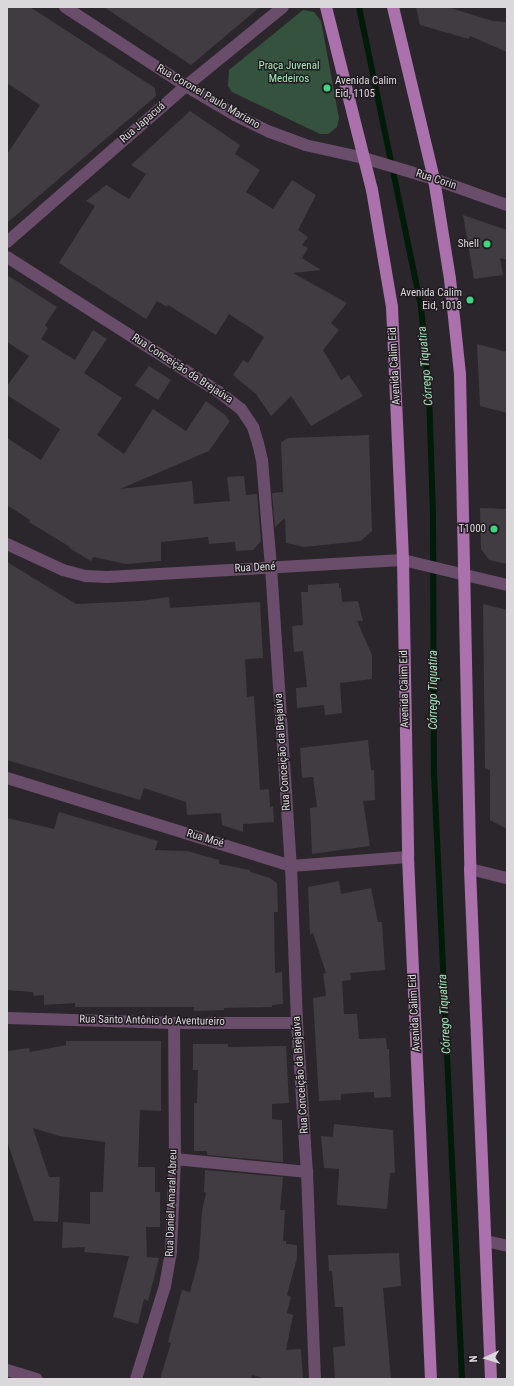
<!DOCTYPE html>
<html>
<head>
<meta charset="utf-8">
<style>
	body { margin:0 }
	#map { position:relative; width:514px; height:1386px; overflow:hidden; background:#2b262b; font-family:"Roboto Condensed",sans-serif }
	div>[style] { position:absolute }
	.green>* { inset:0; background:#34523d }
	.stream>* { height:6px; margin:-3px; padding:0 3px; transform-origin:3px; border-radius:3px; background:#001b08 }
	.building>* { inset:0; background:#413c41 }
	.street>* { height:12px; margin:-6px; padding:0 6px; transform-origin:6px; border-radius:6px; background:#694d6a }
	.primary>* { height:12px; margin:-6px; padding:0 6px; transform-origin:6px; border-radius:6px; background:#aa71ac }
	.dots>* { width:11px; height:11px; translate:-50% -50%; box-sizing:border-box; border:2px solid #211c21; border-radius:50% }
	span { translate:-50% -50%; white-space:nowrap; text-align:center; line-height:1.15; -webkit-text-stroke:3px #211c21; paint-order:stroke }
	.park-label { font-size:11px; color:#a3e9b7 }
	.poi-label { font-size:11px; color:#dbd8db }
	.left { translate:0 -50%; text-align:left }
	.right { translate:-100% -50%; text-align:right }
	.street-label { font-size:11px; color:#dbd8db }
	.water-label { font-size:12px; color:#9fe5b3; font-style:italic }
	.frame { position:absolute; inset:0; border:8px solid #dbd8db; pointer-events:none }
	.north { position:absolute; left:466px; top:1338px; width:40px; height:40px; -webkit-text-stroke:3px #211c21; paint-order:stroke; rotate:266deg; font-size:11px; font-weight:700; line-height:16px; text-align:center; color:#dbd8db }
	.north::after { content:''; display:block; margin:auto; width:14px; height:18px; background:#dbd8db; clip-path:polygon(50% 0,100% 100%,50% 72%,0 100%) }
</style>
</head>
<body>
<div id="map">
	<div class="green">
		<i style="clip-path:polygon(303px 10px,314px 12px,321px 21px,339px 118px,337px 127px,328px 134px,320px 134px,232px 92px,228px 86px,229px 70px)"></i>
	</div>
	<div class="stream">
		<i style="left:359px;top:7px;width:306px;rotate:78.3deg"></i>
		<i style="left:421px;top:307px;width:86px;rotate:84.7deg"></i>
		<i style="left:429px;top:393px;width:122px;rotate:88.1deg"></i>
		<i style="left:433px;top:515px;width:258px;rotate:89.8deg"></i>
		<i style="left:434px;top:773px;width:607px;rotate:87.35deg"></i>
	</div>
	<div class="building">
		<i style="clip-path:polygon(7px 7px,30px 7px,155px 88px,156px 96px,7px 223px,7px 154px,40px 105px,7px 83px)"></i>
		<i style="clip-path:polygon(104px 7px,260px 7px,191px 65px)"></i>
		<i style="clip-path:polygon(416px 7px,447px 7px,493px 21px,507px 22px,507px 52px,470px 36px,469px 39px,420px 25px)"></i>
		<i style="clip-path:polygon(190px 111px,240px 145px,235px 154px,260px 170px,246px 192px,273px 209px,292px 180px,316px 195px,298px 230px,308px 237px,302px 245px,308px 248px,302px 258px,321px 270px,293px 273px,347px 303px,331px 323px,339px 330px,323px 350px,341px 380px,349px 375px,363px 396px,311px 426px,291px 396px,271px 416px,256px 394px,233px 375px,243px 360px,248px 363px,264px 337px,229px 314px,216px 335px,168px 305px,167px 307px,157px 301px,146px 319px,59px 263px,95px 206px,86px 201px,106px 185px,129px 199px,146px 174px,131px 165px)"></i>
		<i style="clip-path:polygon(463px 215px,507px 230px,507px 260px,500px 258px,503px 275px,474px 279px)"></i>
		<i style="clip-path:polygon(7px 275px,57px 307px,45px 325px,48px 328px,41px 339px,75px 360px,93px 330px,107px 339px,84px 373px,122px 398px,97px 435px,124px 454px,153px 409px,186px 431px,206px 401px,225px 415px,230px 421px,209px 451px,120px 489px,192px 481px,194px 504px,230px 501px,227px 477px,244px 476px,246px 495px,257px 494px,261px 541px,253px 550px,236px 551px,235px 542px,209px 544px,208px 537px,161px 542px,161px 561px,126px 564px,93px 557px,91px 561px,69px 548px,70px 547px,29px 522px,30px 520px,7px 505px,7px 438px,41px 460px,60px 429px,7px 395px,7px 386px,29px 356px,7px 342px)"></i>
		<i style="clip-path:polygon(477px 344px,507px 352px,507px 413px,480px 406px)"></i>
		<i style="clip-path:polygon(149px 366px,171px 380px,158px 400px,135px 385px)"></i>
		<i style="clip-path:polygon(369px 435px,372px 531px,361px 541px,304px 547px,286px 543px,285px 518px,275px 527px,272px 493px,283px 492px,281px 442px,288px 438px)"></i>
		<i style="clip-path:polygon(480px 508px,507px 509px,507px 564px,489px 560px,481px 549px)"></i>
		<i style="clip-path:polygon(7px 562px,76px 604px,140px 601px,169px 597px,170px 608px,260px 602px,263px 658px,245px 659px,247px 697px,254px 696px,260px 790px,269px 789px,270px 807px,273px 806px,274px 822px,243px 824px,243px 832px,222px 825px,221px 813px,187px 815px,186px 802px,144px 788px,140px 800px,7px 760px)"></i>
		<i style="clip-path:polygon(339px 583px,339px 588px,341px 588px,342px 602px,358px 601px,363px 621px,357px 621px,372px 655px,372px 679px,340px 683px,342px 713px,325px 715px,324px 705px,297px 708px,296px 688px,307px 687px,303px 651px,294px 652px,292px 626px,303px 625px,301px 592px,308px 592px,308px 585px)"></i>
		<i style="clip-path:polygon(483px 604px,507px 610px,507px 829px,490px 820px,490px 770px,485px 768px)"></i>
		<i style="clip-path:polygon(368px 740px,371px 770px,374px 770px,375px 800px,363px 801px,370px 846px,312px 854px,310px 808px,317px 807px,313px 777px,302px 778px,300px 748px)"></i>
		<i style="clip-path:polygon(59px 812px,158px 841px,155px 850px,187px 851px,219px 860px,219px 864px,250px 870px,250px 872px,270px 878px,277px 883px,278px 912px,274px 912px,275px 973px,282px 972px,283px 1004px,272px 1005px,272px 1007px,224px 1008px,224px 1010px,194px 1011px,194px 1007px,75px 1007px,75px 1003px,44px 1005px,44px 995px,34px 996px,33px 992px,7px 990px,7px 818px,54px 829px)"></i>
		<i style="clip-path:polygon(339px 881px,341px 894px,371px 888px,378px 922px,382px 922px,385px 970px,350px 973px,351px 980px,342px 981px,344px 1014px,357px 1014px,359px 1039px,386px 1038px,387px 1049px,389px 1049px,391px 1097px,374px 1098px,374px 1092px,341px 1094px,341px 1100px,319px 1101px,313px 998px,326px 996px,323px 974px,326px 973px,313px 933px,310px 934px,308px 887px)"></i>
		<i style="clip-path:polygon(66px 1041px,161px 1041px,161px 1111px,140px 1110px,138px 1167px,155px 1167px,155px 1192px,160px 1192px,160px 1227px,146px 1227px,147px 1257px,159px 1258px,148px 1301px,144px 1299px,138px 1324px,113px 1317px,129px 1256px,84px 1252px,85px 1247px,62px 1248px,63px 1222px,90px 1224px,90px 1192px,103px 1192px,105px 1142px,59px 1136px,33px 1128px,49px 1177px,60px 1177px,58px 1222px,34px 1221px,7px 1141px,7px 1051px,29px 1048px,30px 1052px,66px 1045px)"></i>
		<i style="clip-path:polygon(193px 1044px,228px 1044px,228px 1047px,286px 1046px,289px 1103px,272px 1104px,272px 1119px,282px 1120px,283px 1162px,207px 1155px,207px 1151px,194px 1151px,194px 1103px,197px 1103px,198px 1070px,193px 1070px)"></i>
		<i style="clip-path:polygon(334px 1124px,393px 1130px,395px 1173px,390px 1173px,387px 1209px,337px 1205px,339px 1169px,324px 1168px,321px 1136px,333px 1137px)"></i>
		<i style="clip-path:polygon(205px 1170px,283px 1177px,280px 1210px,285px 1210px,283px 1241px,286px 1241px,286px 1244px,297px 1245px,297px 1258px,287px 1295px,291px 1297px,287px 1313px,293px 1315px,286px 1350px,301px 1349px,303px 1379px,266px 1379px,252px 1375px,251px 1379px,160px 1379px,171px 1343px,168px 1342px,182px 1290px,190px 1292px,199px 1258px,202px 1211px,206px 1193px,204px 1192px)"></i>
		<i style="clip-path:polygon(399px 1253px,401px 1286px,383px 1288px,391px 1379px,335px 1379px,333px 1347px,345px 1346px,343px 1307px,335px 1307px,332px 1271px,329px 1271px,328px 1255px)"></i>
	</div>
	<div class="street">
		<i style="left:65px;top:7px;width:145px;rotate:33.1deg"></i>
		<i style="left:186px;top:86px;width:57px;rotate:30.6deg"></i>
		<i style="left:235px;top:115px;width:39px;rotate:26deg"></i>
		<i style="left:270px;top:132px;width:37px;rotate:20deg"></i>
		<i style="left:305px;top:145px;width:60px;rotate:12.4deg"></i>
		<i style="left:364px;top:158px;width:73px;rotate:16.7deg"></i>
		<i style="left:434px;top:179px;width:77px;rotate:19.6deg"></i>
		<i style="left:7px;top:242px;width:237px;rotate:-41.1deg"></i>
		<i style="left:186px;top:86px;width:125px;rotate:-39.2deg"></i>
		<i style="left:7px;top:257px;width:251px;rotate:32.5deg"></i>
		<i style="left:219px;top:392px;width:28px;rotate:38deg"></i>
		<i style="left:241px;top:409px;width:22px;rotate:56deg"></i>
		<i style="left:253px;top:427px;width:17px;rotate:73deg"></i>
		<i style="left:258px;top:443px;width:17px;rotate:77deg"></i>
		<i style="left:262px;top:460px;width:107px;rotate:85.2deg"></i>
		<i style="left:271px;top:567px;width:300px;rotate:86.2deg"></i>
		<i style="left:291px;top:866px;width:157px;rotate:87.8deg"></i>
		<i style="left:297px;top:1023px;width:149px;rotate:86.2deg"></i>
		<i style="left:307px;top:1172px;width:207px;rotate:87.8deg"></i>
		<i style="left:7px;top:544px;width:62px;rotate:24.9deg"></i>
		<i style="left:63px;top:570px;width:24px;rotate:15deg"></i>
		<i style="left:86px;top:576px;width:21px;rotate:3deg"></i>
		<i style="left:107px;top:577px;width:296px;rotate:-3.3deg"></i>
		<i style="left:403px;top:560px;width:107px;rotate:13.5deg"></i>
		<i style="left:7px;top:778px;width:297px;rotate:17.2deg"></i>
		<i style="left:291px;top:866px;width:117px;rotate:-4.4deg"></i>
		<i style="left:470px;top:869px;width:38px;rotate:14deg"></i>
		<i style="left:7px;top:1018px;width:167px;rotate:1.7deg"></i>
		<i style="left:174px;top:1023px;width:123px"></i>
		<i style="left:175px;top:1159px;width:133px;rotate:5.6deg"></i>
		<i style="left:486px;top:1241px;width:22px;rotate:13deg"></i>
		<i style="left:7px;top:1370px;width:31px;rotate:17deg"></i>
		<i style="left:136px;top:1379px;width:97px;rotate:-72.7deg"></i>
		<i style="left:165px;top:1286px;width:36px;rotate:-80deg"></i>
		<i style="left:171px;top:1251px;width:92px;rotate:-87.5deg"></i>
		<i style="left:175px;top:1159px;width:136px;rotate:-90.4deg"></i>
	</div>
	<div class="primary">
		<i style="left:326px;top:7px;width:189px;rotate:75.9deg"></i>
		<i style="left:372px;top:190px;width:119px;rotate:80.3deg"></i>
		<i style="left:392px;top:307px;width:253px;rotate:87.5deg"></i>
		<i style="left:403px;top:560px;width:297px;rotate:89deg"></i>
		<i style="left:408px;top:857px;width:523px;rotate:87.48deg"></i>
		<i style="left:393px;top:7px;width:177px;rotate:76.6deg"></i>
		<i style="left:434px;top:179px;width:101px;rotate:80.9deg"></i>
		<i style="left:450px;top:279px;width:96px;rotate:84deg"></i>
		<i style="left:460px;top:374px;width:495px;rotate:88.8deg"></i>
		<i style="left:470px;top:869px;width:510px;rotate:87.64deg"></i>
	</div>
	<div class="dots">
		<i style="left:327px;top:88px;background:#3dd77e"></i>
		<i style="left:487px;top:244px;background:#3dd77e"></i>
		<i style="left:470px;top:300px;background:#3dd77e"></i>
		<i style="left:494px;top:529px;background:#3dd77e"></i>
	</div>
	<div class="park-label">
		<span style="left:289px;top:73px">Praça Juvenal<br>Medeiros</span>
	</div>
	<div class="poi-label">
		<span class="left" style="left:335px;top:88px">Avenida Calim<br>Eid, 1105</span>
		<span class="right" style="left:479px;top:244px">Shell</span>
		<span class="right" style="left:462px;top:300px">Avenida Calim<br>Eid, 1018</span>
		<span class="right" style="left:486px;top:529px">T1000</span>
	</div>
	<div class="street-label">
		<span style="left:208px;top:97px;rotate:30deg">Rua Coronel Paulo Mariano</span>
		<span style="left:143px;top:123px;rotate:-41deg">Rua Japacuá</span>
		<span style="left:436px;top:180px;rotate:18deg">Rua Corin</span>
		<span style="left:395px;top:366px;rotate:-93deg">Avenida Calim Eid</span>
		<span style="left:182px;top:369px;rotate:33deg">Rua Conceição da Brejaúva</span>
		<span style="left:255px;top:568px;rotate:-3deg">Rua Dené</span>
		<span style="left:405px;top:689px;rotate:-91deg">Avenida Calim Eid</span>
		<span style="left:283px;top:752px;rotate:-94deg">Rua Conceição da Brejaúva</span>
		<span style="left:205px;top:839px;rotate:17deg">Rua Moé</span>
		<span style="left:415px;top:1013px;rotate:-93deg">Avenida Calim Eid</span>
		<span style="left:152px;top:1021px;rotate:1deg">Rua Santo Antônio do Aventureiro</span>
		<span style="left:301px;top:1075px;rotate:-94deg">Rua Conceição da Brejaúva</span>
		<span style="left:172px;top:1203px;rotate:-88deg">Rua Daniel Amaral Abreu</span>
	</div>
	<div class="water-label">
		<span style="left:426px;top:366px;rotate:-95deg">Córrego Tiquatira</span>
		<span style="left:434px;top:690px;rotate:-90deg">Córrego Tiquatira</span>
		<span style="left:445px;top:1014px;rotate:-93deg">Córrego Tiquatira</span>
	</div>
	<div class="frame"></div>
	<div class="north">N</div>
</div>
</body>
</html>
